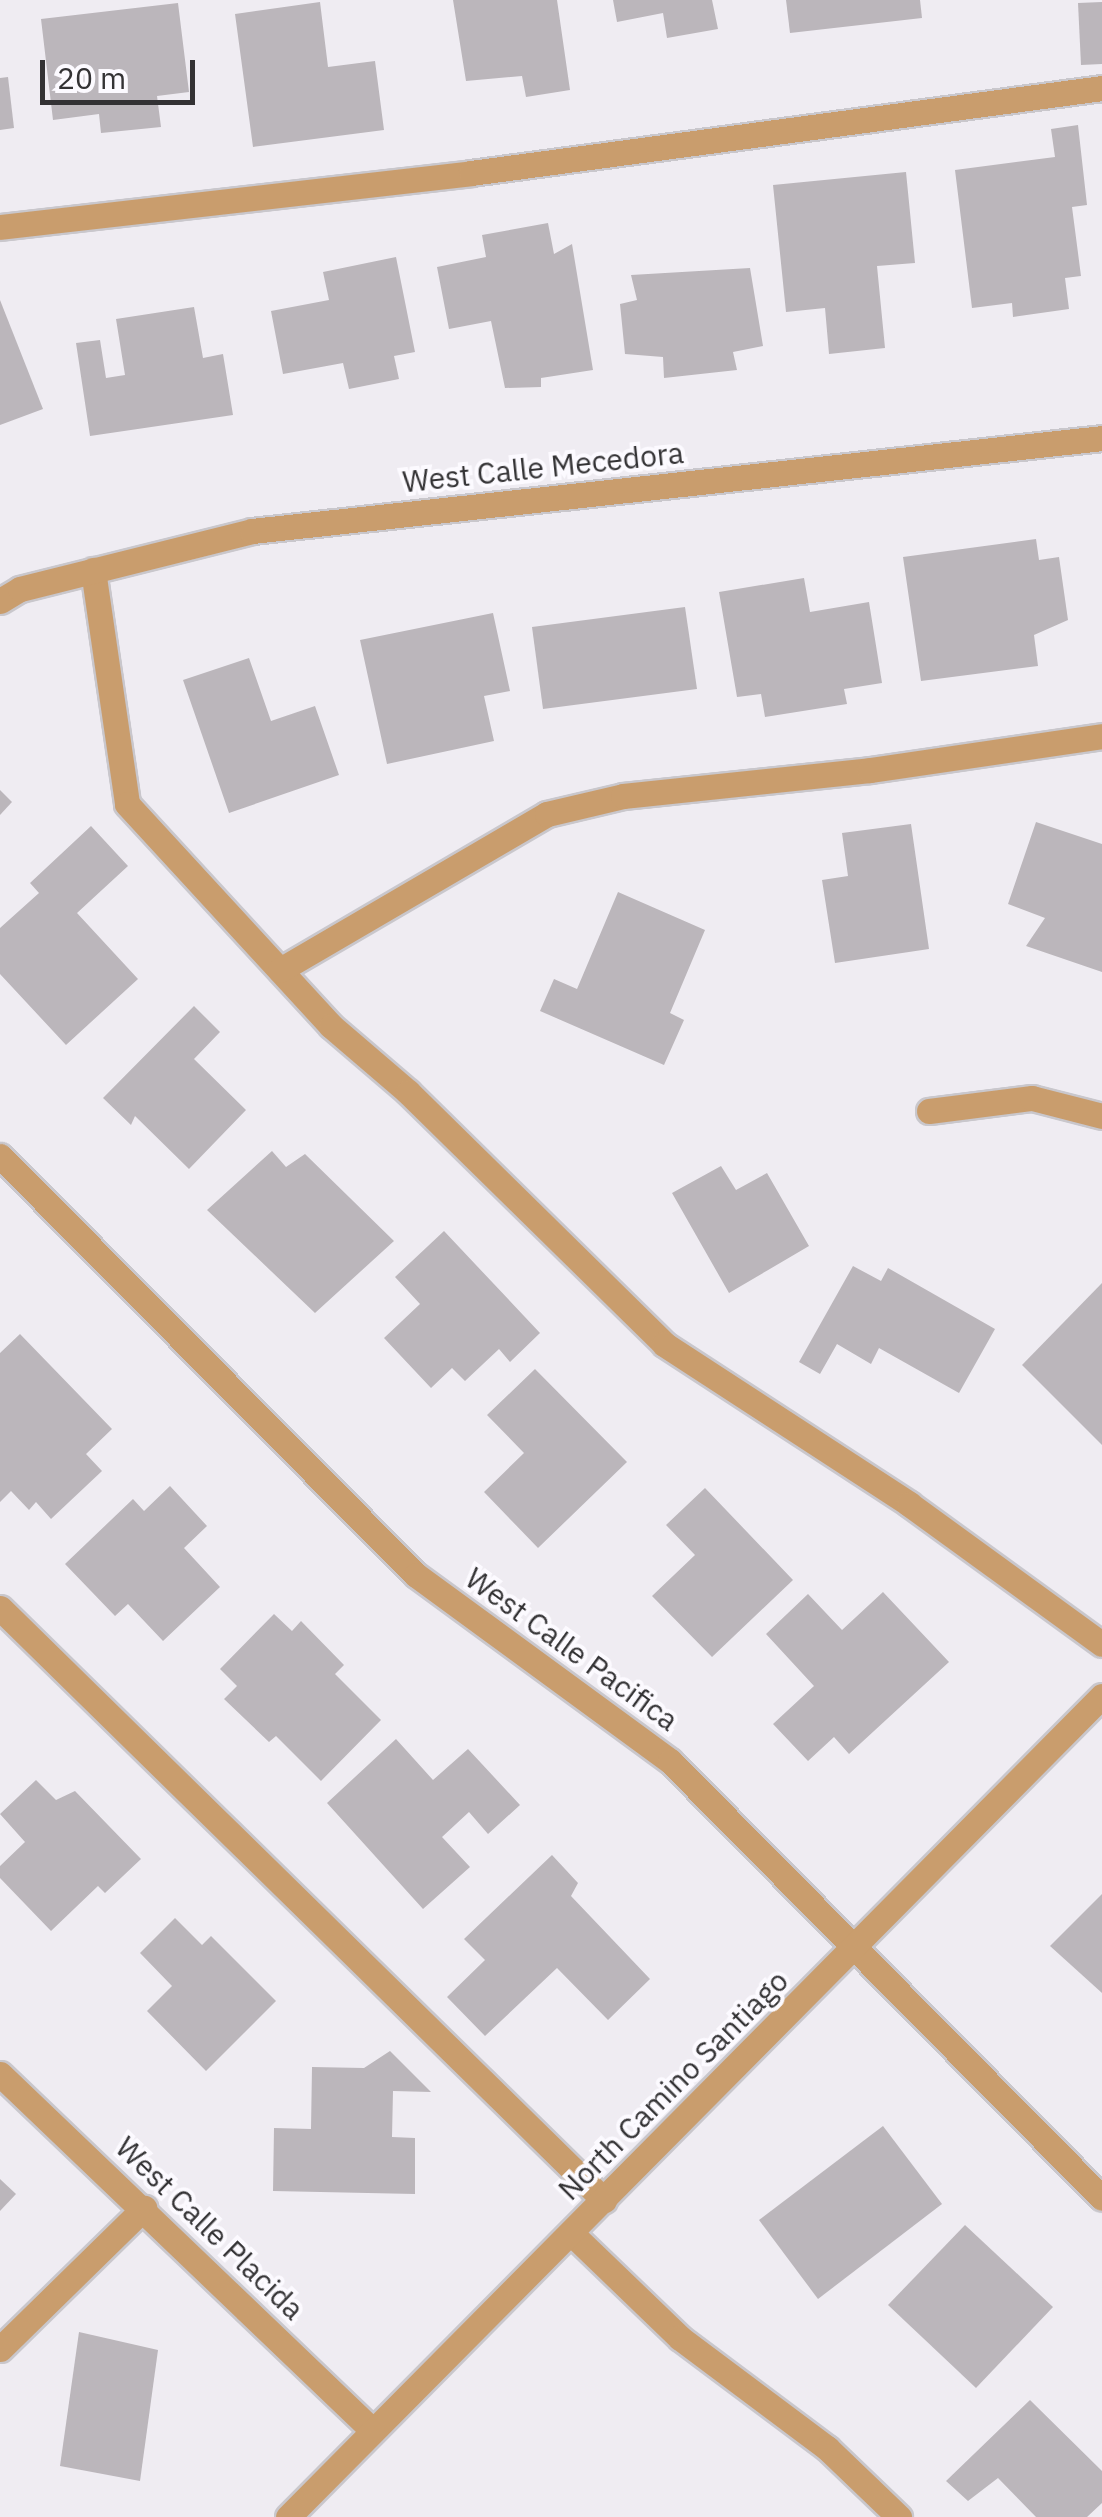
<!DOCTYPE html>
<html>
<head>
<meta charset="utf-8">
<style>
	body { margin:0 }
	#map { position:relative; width:1102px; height:2517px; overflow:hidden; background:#efecf2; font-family:"IBM Plex Sans",sans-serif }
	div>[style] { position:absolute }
	.building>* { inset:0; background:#bbb6bb }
	.roads { filter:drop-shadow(2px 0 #c9c7cc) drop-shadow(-2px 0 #c9c7cc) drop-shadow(0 2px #c9c7cc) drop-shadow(0 -2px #c9c7cc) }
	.minor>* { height:25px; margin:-12.5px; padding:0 12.5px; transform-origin:12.5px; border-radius:12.5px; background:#c99d6d }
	span { translate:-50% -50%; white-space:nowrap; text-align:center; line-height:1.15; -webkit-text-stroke:8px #fcfaff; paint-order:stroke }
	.street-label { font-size:30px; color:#333234 }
	.scale { position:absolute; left:40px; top:60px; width:155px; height:45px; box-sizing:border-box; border:5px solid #333234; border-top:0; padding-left:12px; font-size:30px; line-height:35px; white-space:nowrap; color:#333234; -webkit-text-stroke:8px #fcfaff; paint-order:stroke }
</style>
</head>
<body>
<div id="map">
	<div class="building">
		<i style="clip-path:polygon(453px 0,557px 0,570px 90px,526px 97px,522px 76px,466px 81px)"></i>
		<i style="clip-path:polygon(613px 0,712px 0,718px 29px,667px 38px,663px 13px,617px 22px)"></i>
		<i style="clip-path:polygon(786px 0,920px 0,922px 18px,790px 33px)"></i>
		<i style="clip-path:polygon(320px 2px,328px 67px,375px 61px,384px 130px,253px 147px,235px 14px)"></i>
		<i style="clip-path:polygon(1102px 2px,1102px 64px,1081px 65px,1078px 3px)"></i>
		<i style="clip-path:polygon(178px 3px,189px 92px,157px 96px,161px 127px,101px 133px,99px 114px,53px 120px,41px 19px)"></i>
		<i style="clip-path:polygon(8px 77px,14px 128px,0 130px,0 78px)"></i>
		<i style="clip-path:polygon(1078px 125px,1087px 205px,1072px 207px,1081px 276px,1065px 278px,1069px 309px,1013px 317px,1012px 303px,972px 308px,955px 170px,1055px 157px,1051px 129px)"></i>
		<i style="clip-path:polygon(906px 172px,915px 263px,877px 266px,885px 348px,829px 354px,825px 308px,786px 312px,773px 185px)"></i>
		<i style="clip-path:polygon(548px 223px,554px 254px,572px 244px,593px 370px,541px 378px,541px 387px,505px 388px,491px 321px,449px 329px,437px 267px,486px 257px,482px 235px)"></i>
		<i style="clip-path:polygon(396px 257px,415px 352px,394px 356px,399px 379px,349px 389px,343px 363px,283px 374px,271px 311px,329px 300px,323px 272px)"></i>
		<i style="clip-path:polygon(750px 268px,763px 346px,733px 352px,737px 370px,664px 378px,663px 357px,625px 354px,620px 304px,637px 300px,631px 275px)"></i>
		<i style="clip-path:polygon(0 300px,43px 409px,0 425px)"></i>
		<i style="clip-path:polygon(194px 307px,203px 358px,223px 354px,233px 415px,90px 436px,76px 343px,100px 340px,106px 378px,125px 375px,116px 319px)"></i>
		<i style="clip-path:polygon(1036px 539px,1039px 560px,1059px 557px,1068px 620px,1034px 635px,1038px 666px,921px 681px,903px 557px)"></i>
		<i style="clip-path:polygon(804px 578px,810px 612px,869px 602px,882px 683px,844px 689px,847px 704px,765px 717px,761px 694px,737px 697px,719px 592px)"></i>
		<i style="clip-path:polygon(685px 607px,697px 689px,543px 709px,532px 627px)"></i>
		<i style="clip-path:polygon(493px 613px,510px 691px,484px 696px,494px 741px,387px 764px,360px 640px)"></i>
		<i style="clip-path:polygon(249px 658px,271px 721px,315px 706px,339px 775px,229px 813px,183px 680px)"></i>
		<i style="clip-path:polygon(0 790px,12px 802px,0 815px)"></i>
		<i style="clip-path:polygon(1036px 822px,1102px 844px,1102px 972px,1026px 946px,1045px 918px,1008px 904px)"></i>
		<i style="clip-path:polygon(911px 824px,929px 949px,835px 963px,822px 880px,848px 876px,842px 833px)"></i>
		<i style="clip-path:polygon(91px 826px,128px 866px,77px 913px,138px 979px,66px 1045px,0 974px,0 928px,39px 893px,30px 883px)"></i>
		<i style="clip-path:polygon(618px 892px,705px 930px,670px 1013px,684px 1020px,664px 1065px,540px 1011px,554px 979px,577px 989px)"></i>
		<i style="clip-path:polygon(194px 1006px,220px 1032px,194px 1059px,246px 1110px,189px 1169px,135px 1116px,131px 1125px,103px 1098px)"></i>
		<i style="clip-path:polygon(272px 1151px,286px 1167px,305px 1154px,394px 1241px,315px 1313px,207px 1210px)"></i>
		<i style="clip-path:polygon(721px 1166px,736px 1190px,767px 1173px,809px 1246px,729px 1293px,672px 1193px)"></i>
		<i style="clip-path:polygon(444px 1231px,540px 1333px,510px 1362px,499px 1349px,465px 1381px,452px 1368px,431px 1388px,384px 1338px,420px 1304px,395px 1277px)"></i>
		<i style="clip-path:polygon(853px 1266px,881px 1281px,888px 1268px,995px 1329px,959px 1393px,879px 1348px,871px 1364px,837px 1344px,820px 1374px,799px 1362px)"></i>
		<i style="clip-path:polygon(1102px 1283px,1102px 1445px,1022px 1365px)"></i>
		<i style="clip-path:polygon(20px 1334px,112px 1429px,86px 1454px,102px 1471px,51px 1519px,36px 1502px,29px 1510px,11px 1491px,0 1502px,0 1353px)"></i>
		<i style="clip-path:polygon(535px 1369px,627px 1462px,538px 1548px,484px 1492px,524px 1453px,487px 1415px)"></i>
		<i style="clip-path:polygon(170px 1486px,207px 1526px,184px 1548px,220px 1587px,163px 1641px,128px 1604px,115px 1616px,65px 1564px,133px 1499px,144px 1511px)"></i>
		<i style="clip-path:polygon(705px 1488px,793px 1580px,712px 1657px,652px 1596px,695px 1555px,666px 1525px)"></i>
		<i style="clip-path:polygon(883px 1592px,949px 1662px,849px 1754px,834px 1737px,808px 1761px,773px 1724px,814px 1686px,766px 1634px,808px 1594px,842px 1630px)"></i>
		<i style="clip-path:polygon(274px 1614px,292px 1631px,301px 1621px,344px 1665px,335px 1674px,381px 1720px,321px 1781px,276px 1736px,269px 1742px,224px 1699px,237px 1686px,220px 1669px)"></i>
		<i style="clip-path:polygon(396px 1739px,433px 1780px,468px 1749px,520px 1805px,488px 1834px,469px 1812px,442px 1837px,470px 1867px,423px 1909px,327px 1803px)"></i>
		<i style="clip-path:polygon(36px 1780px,56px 1800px,75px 1791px,141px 1859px,105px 1893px,98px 1886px,51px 1931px,0 1878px,0 1866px,25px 1842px,0 1814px)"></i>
		<i style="clip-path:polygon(552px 1855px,578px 1883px,571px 1896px,650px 1979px,608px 2020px,557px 1968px,485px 2036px,447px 1997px,485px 1960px,464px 1939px)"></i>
		<i style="clip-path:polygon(1102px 1894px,1102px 1993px,1050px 1946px)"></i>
		<i style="clip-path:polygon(175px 1918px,202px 1945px,211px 1936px,276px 2001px,206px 2071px,147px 2011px,172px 1986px,140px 1953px)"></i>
		<i style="clip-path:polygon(390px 2051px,431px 2092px,393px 2091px,392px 2137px,415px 2138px,415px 2194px,273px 2191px,274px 2128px,311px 2129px,312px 2067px,364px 2068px)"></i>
		<i style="clip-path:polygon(883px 2126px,942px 2204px,818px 2299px,759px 2220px)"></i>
		<i style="clip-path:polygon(0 2179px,16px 2194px,0 2211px)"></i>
		<i style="clip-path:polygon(965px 2225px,1053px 2307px,976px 2388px,888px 2305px)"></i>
		<i style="clip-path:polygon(79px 2332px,158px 2350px,140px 2481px,60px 2466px)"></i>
		<i style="clip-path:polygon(1030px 2400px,1102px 2471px,1102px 2503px,1087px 2517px,1036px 2517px,998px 2478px,968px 2501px,946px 2481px)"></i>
	</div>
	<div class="roads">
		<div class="minor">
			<i style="left:0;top:227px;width:474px;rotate:-6.5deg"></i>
			<i style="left:471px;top:173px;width:637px;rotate:-7.67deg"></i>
			<i style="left:93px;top:570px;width:236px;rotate:81.7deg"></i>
			<i style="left:127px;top:804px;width:301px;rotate:47.4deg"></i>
			<i style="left:331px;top:1026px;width:101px;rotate:40.6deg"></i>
			<i style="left:408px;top:1092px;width:359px;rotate:44.5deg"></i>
			<i style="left:664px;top:1344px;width:293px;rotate:33.1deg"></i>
			<i style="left:909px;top:1504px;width:238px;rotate:36deg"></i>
			<i style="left:0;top:601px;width:23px;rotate:-31deg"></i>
			<i style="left:20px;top:589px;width:239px;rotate:-14deg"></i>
			<i style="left:252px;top:531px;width:855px;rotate:-6.24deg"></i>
			<i style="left:280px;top:970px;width:309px;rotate:-30.3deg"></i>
			<i style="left:547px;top:814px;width:78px;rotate:-13.3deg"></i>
			<i style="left:623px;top:796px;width:248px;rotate:-6deg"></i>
			<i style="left:870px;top:770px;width:234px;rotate:-8.3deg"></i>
			<i style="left:929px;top:1111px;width:104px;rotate:-7.2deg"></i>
			<i style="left:1032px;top:1098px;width:72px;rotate:14.4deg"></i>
			<i style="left:0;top:1156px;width:590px;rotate:45.21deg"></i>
			<i style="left:416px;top:1575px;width:315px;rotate:36.2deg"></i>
			<i style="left:670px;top:1761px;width:614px;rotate:45.33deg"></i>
			<i style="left:0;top:1608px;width:846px;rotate:44.43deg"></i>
			<i style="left:0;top:2074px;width:516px;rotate:43.74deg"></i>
			<i style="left:571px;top:2233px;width:151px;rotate:43.9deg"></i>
			<i style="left:680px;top:2338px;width:184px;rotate:36.8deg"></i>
			<i style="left:827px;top:2448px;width:100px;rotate:43.8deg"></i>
			<i style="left:0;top:2349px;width:202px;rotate:-44.4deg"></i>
			<i style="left:288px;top:2517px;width:1156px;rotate:-45.25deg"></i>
		</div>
	</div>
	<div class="street-label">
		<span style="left:543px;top:467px;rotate:-6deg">West Calle Mecedora</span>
		<span style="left:572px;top:1649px;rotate:36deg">West Calle Pacifica</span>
		<span style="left:673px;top:2085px;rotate:-45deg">North Camino Santiago</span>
		<span style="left:210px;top:2228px;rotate:44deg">West Calle Placida</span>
	</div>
	<div class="scale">20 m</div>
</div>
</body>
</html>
